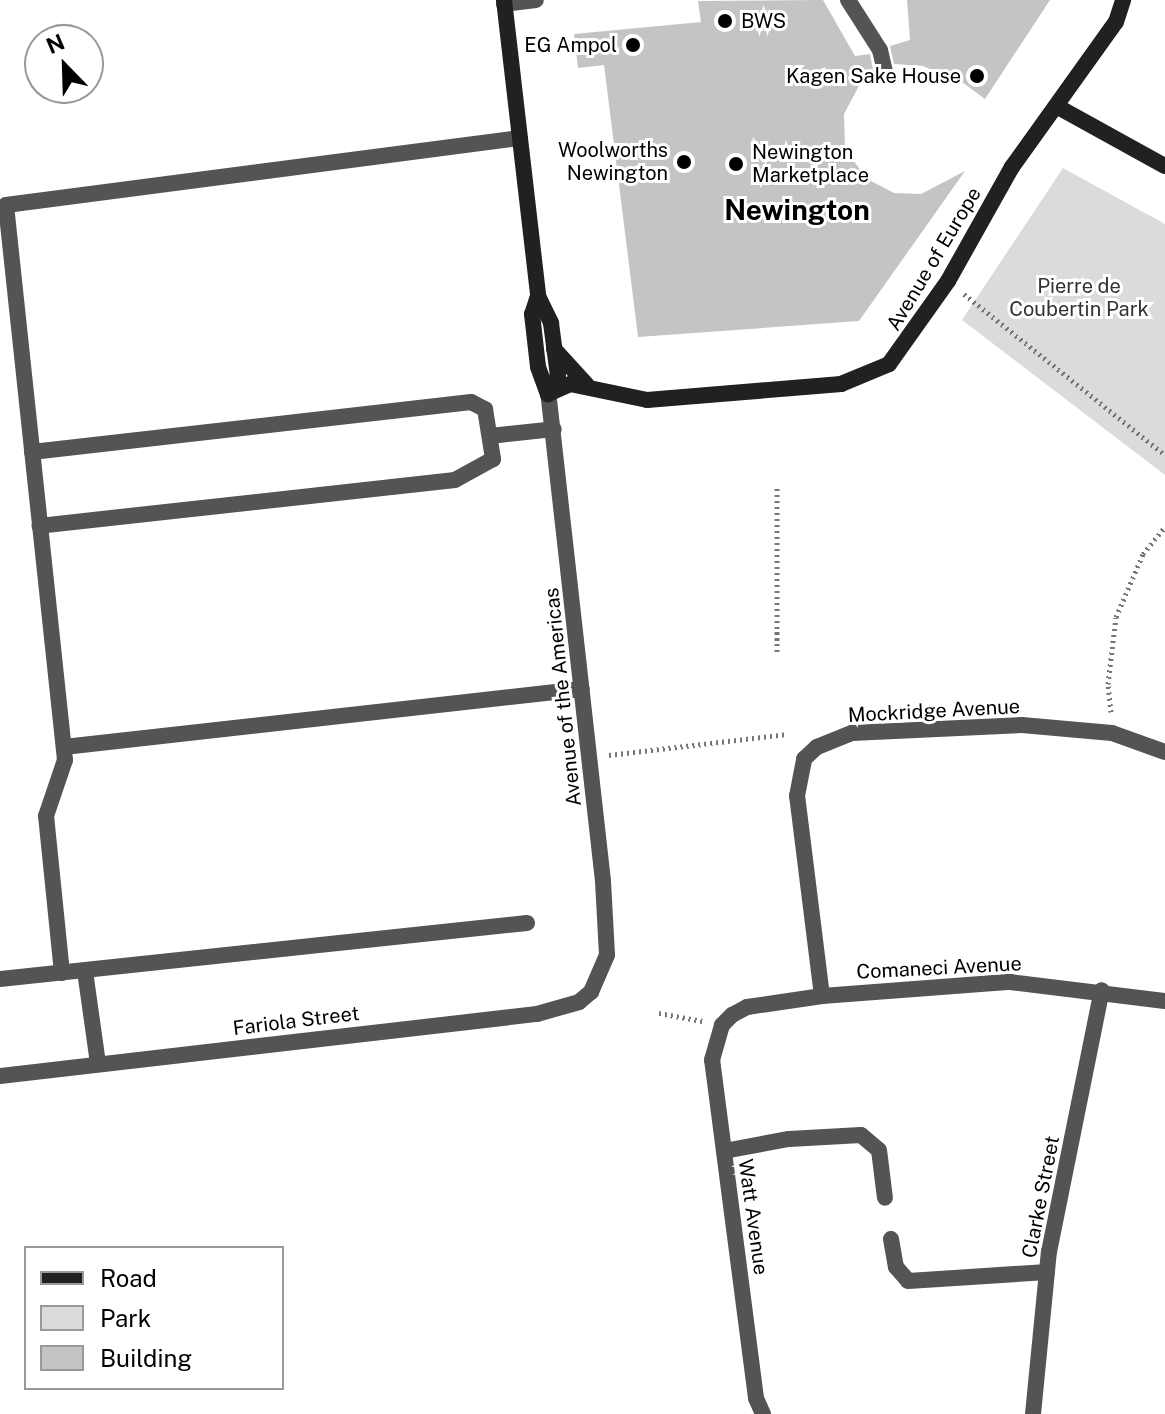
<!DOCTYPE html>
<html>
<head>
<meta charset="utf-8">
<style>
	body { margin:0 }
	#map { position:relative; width:1165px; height:1414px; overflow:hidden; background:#fff; font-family:"Public Sans",sans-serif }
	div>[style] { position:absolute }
	.green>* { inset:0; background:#dbdbdb }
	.building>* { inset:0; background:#c4c4c4 }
	.path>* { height:5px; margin-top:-2.5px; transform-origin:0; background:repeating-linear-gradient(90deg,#767676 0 2px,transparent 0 6px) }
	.lane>* { height:16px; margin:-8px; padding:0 8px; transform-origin:8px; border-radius:8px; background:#545454 }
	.street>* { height:16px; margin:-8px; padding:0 8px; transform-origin:8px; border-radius:8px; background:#545454 }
	.secondary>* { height:16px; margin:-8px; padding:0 8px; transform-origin:8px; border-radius:8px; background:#212121 }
	.dots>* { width:22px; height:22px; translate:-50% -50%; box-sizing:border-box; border:4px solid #fff; border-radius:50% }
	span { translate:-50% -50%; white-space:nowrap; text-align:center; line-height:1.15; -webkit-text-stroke:6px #fff; paint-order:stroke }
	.poi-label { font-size:20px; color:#000 }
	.left { translate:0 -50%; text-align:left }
	.right { translate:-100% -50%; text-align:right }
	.street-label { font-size:20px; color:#000 }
	.park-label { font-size:20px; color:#323232 }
	.district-label { font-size:28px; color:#000; font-weight:700 }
	.legend { position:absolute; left:24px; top:1246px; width:260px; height:144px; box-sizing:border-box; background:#fff; border:2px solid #999; margin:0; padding:10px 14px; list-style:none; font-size:24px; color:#000 }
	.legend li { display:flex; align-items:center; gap:16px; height:40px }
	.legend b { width:40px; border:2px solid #999 }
	.north { position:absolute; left:24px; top:24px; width:80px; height:80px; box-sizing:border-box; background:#fff; border:2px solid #999; border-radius:50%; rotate:337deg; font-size:22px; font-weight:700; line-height:32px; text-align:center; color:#000 }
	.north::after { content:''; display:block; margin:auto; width:28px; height:36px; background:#000; clip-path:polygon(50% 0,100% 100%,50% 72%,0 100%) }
</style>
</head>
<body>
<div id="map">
	<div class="green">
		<i style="clip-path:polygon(1063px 168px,1165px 224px,1165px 475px,962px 320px)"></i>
	</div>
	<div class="building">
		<i style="clip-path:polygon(823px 0,855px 56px,870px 54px,874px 75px,861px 82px,844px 114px,845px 149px,867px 179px,894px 193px,921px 194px,965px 171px,859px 321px,638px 337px,604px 65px,578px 68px,574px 34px,701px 22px,698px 1px)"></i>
		<i style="clip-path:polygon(907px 0,1050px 0,985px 99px,946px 70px,941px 74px,923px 66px,894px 64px,890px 46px,910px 40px)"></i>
	</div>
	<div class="path">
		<i style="left:964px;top:294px;width:258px;rotate:38.7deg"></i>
		<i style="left:777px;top:652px;width:166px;rotate:-90deg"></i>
		<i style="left:1111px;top:712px;width:28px;rotate:-96deg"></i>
		<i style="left:1108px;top:684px;width:67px;rotate:-83.2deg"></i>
		<i style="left:1116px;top:617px;width:69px;rotate:-66.8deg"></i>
		<i style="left:1143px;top:554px;width:35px;rotate:-51deg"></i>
		<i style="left:609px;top:755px;width:179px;rotate:-6.7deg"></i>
		<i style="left:659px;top:1013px;width:44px;rotate:10.5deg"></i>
	</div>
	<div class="lane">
		<i style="left:504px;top:4px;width:32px;rotate:-7deg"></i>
		<i style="left:490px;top:436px;width:64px;rotate:-6.2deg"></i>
		<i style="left:32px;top:452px;width:442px;rotate:-6.5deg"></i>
		<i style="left:471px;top:402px;width:16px;rotate:27deg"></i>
		<i style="left:485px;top:409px;width:51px;rotate:80.9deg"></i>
		<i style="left:493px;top:459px;width:43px;rotate:151.1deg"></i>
		<i style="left:455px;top:480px;width:418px;rotate:173.7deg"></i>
		<i style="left:64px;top:747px;width:521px;rotate:-6.39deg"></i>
		<i style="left:85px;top:971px;width:94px;rotate:82deg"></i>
		<i style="left:62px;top:973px;width:158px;rotate:-95.8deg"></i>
		<i style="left:46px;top:816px;width:59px;rotate:-71.3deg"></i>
		<i style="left:65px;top:760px;width:558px;rotate:-96.07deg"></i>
		<i style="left:6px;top:205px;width:518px;rotate:-7.43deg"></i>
		<i style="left:0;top:979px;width:530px;rotate:-6.07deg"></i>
	</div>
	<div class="street">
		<i style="left:848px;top:0;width:59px;rotate:57.4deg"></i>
		<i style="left:880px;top:50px;width:27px;rotate:77deg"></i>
		<i style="left:822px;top:996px;width:202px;rotate:-97.1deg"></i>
		<i style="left:797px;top:796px;width:38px;rotate:-79deg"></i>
		<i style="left:804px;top:759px;width:18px;rotate:-43deg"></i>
		<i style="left:817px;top:747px;width:38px;rotate:-22deg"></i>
		<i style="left:852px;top:733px;width:170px;rotate:-2.7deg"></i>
		<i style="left:1022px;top:725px;width:90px;rotate:5.1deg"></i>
		<i style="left:1112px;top:733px;width:56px;rotate:19.7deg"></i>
		<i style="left:0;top:1076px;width:541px;rotate:-6.59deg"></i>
		<i style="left:537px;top:1014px;width:44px;rotate:-15.9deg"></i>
		<i style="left:579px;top:1002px;width:16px;rotate:-40deg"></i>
		<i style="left:591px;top:992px;width:40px;rotate:-66.6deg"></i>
		<i style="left:607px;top:955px;width:74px;rotate:-93.1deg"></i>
		<i style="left:603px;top:881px;width:490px;rotate:-96.4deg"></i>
		<i style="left:724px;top:1151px;width:66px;rotate:-10.5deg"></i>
		<i style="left:789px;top:1139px;width:72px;rotate:-3.2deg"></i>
		<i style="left:861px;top:1135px;width:23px;rotate:40deg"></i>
		<i style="left:879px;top:1150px;width:48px;rotate:82.9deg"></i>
		<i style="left:891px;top:1239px;width:28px;rotate:80deg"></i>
		<i style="left:896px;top:1267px;width:18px;rotate:49deg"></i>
		<i style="left:908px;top:1281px;width:139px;rotate:-3.7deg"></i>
		<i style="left:763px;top:1414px;width:17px;rotate:-114deg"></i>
		<i style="left:756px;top:1398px;width:341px;rotate:-97.4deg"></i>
		<i style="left:712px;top:1060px;width:36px;rotate:-74deg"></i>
		<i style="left:722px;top:1025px;width:14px;rotate:-45deg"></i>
		<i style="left:732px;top:1015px;width:17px;rotate:-28deg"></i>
		<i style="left:747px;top:1007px;width:76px;rotate:-8.3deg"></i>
		<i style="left:822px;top:996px;width:189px;rotate:-4.3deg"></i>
		<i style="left:1010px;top:982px;width:156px;rotate:7deg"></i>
		<i style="left:1033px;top:1414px;width:163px;rotate:-84.4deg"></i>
		<i style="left:1049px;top:1252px;width:267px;rotate:-78.6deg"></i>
	</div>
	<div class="secondary">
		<i style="left:504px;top:0;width:298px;rotate:83.4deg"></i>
		<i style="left:538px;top:296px;width:30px;rotate:64deg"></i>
		<i style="left:551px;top:323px;width:53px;rotate:82.5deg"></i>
		<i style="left:558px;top:376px;width:21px;rotate:119deg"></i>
		<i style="left:1058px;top:107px;width:122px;rotate:28.9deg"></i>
		<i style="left:538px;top:296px;width:19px;rotate:108deg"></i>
		<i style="left:532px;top:314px;width:53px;rotate:83.5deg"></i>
		<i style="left:538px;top:367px;width:29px;rotate:70deg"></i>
		<i style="left:554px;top:349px;width:49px;rotate:47.5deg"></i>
		<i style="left:548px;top:394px;width:24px;rotate:-24deg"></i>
		<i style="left:570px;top:384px;width:79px;rotate:11.7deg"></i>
		<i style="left:647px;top:400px;width:195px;rotate:-4.7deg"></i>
		<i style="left:841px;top:384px;width:52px;rotate:-22.6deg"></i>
		<i style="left:889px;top:364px;width:102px;rotate:-54.6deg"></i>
		<i style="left:948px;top:281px;width:131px;rotate:-60.7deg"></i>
		<i style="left:1012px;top:167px;width:178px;rotate:-54.4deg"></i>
		<i style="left:1116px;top:22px;width:23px;rotate:-72deg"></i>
	</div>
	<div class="dots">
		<i style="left:725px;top:21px;background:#000"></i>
		<i style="left:633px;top:45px;background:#000"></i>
		<i style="left:977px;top:76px;background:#000"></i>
		<i style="left:684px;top:162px;background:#000"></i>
		<i style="left:736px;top:164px;background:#000"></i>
	</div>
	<div class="poi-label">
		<span class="left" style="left:741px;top:21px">BWS</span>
		<span class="right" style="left:617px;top:45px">EG Ampol</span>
		<span class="right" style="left:961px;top:76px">Kagen Sake House</span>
		<span class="right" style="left:668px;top:162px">Woolworths<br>Newington</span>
		<span class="left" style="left:752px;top:164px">Newington<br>Marketplace</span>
	</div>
	<div class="street-label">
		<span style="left:934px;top:259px;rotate:-59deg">Avenue of Europe</span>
		<span style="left:563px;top:697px;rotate:-96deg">Avenue of the Americas</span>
		<span style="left:934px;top:711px;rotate:-3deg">Mockridge Avenue</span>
		<span style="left:939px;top:968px;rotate:-3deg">Comaneci Avenue</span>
		<span style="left:296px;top:1021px;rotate:-7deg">Fariola Street</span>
		<span style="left:1041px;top:1197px;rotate:-79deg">Clarke Street</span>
		<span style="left:753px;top:1217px;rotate:82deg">Watt Avenue</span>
	</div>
	<div class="park-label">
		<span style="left:1079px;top:298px">Pierre de<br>Coubertin Park</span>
	</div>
	<div class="district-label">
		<span style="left:797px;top:210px">Newington</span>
	</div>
	<ul class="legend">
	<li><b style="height:10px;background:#212121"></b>Road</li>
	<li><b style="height:22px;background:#dbdbdb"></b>Park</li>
	<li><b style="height:22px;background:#c4c4c4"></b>Building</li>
	</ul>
	<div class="north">N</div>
</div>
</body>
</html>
